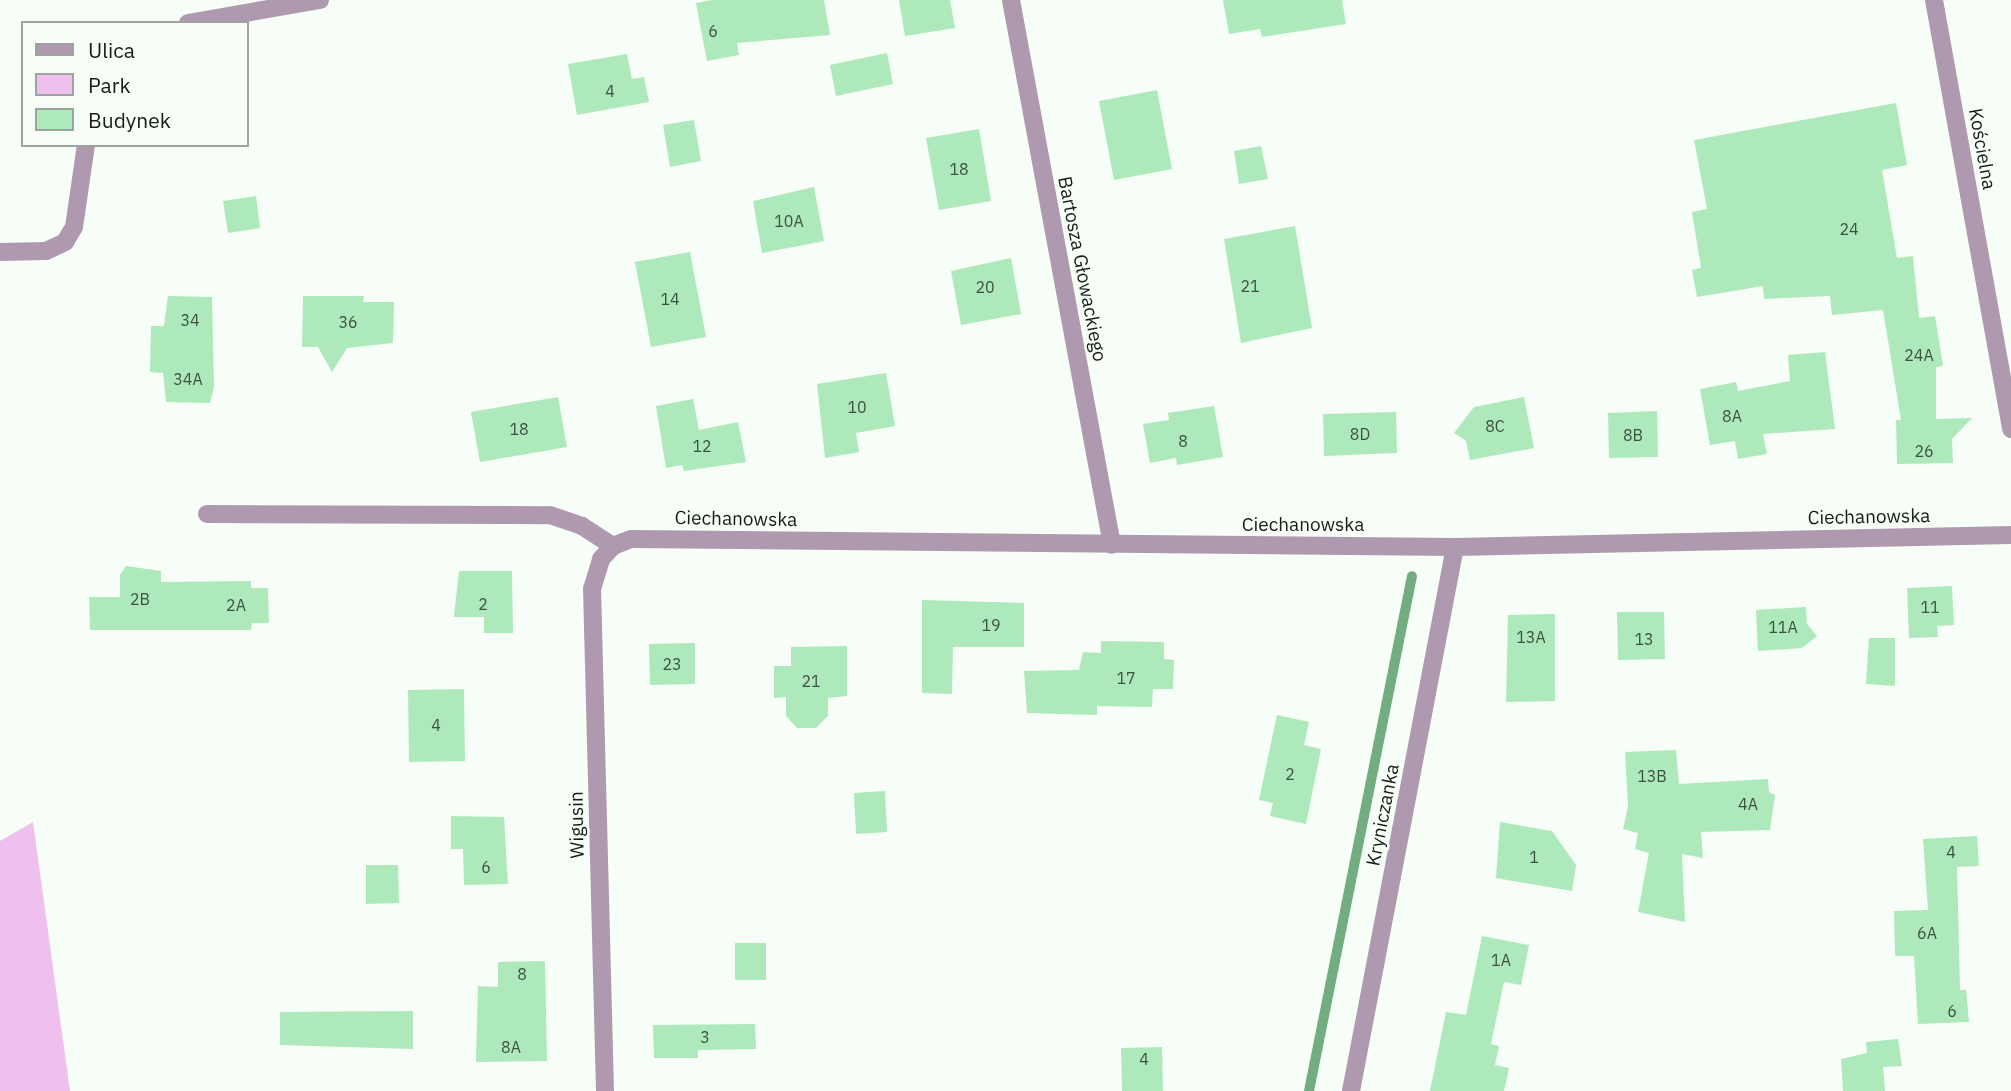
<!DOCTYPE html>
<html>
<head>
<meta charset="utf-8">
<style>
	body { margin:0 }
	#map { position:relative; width:2011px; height:1091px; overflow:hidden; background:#f6fef7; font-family:"IBM Plex Sans",sans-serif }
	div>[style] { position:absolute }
	.green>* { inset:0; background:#efc0ee }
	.stream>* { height:10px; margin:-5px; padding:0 5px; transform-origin:5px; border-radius:5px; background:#73ac80 }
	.building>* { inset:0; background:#ade9ba }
	.minor>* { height:18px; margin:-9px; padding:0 9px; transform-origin:9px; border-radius:9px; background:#af99af }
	span { translate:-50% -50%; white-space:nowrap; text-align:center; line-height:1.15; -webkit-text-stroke:5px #f6fef7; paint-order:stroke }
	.number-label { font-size:16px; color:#3c5140 }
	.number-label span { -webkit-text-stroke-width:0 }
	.street-label { font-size:19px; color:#161e18 }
	.legend { position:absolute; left:21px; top:21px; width:228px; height:126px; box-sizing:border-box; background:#f6fef7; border:2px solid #9ca49e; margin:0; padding:9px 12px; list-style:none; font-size:21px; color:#161e18 }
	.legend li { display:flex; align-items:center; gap:14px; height:35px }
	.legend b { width:35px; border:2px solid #9ca49e }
</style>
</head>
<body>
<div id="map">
	<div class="green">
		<i style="clip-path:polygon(33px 822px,70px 1091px,0 1091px,0 841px)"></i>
	</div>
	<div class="stream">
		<i style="left:1309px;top:1091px;width:525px;rotate:-78.69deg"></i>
	</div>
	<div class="building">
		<i style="clip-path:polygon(712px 0,824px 0,830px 35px,737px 43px,739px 55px,707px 61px,696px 3px)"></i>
		<i style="clip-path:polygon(899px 0,950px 0,955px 28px,905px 36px)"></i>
		<i style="clip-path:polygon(1223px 0,1342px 0,1346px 24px,1262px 37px,1260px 29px,1229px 34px)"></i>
		<i style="clip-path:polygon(887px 53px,893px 84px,836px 96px,830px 65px)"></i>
		<i style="clip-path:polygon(627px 54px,632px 79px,644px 77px,649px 102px,577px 115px,568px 64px)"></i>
		<i style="clip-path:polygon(1157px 90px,1172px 169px,1114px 180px,1099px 101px)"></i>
		<i style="clip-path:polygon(1896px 103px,1907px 165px,1882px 170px,1897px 258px,1913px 256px,1919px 318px,1935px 316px,1943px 366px,1936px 367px,1936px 419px,1972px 418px,1952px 439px,1953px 463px,1897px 464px,1896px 420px,1901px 420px,1883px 310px,1832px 315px,1830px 296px,1764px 299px,1763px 286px,1697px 297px,1692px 270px,1701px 268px,1692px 212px,1707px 209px,1694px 140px)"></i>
		<i style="clip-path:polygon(694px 120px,701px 161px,670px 167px,663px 125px)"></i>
		<i style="clip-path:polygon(979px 129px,991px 201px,939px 210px,926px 138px)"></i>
		<i style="clip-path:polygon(1261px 146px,1268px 179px,1239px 184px,1234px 151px)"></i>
		<i style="clip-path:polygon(814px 187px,824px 241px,762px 253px,753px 201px)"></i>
		<i style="clip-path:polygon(256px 196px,260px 228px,228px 233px,223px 201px)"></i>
		<i style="clip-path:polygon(1295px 226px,1312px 328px,1241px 343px,1224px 239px)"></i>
		<i style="clip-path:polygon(690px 252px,706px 337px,651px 347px,635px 262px)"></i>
		<i style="clip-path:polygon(1011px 258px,1021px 314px,961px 325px,951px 271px)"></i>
		<i style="clip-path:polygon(168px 296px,212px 297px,214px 387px,210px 403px,166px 402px,163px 373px,150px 372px,151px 326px,164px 326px)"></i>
		<i style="clip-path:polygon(303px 296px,364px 296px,363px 302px,394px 302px,393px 343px,347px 348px,332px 372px,318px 347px,302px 347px)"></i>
		<i style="clip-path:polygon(1825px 352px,1835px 429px,1763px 434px,1767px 454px,1738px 459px,1735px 441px,1710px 445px,1700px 389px,1736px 382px,1738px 391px,1790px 381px,1788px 355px)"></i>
		<i style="clip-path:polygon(886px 373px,895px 426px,856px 433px,859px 452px,825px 458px,817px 384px)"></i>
		<i style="clip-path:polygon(558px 397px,567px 447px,480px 462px,471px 412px)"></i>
		<i style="clip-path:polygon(1524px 397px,1534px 448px,1470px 460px,1466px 441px,1454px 433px,1474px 407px)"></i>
		<i style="clip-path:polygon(693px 399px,699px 430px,738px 422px,746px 462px,684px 471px,682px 465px,666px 468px,656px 406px)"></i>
		<i style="clip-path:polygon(1214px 406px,1223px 457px,1177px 465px,1176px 458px,1150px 463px,1143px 424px,1169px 420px,1168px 413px)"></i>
		<i style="clip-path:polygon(1657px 411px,1658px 457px,1609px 458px,1608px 413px)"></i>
		<i style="clip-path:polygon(1396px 412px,1397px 453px,1324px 456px,1323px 414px)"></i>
		<i style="clip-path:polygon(126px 566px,161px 571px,161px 582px,251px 581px,251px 588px,268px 588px,269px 623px,252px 623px,251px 630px,90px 630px,89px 597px,120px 597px,120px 575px)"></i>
		<i style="clip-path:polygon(459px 571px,512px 571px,513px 633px,484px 633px,484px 617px,454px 617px)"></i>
		<i style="clip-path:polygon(1952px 586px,1954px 625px,1937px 626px,1938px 637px,1909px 638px,1907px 588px)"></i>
		<i style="clip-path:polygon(922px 600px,1024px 603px,1024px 647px,953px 647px,952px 694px,922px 693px)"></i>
		<i style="clip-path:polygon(1806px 607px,1807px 624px,1817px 636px,1802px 648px,1758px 651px,1756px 610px)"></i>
		<i style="clip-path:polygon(1617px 612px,1664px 612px,1665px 659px,1618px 660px)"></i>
		<i style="clip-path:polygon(1555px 614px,1555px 701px,1506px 702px,1508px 615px)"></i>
		<i style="clip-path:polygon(1869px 638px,1895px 638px,1895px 686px,1866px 684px)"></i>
		<i style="clip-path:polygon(1101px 641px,1164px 642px,1164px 659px,1174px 660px,1173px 689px,1153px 689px,1152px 707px,1097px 706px,1097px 715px,1027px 713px,1024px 671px,1079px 670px,1083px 652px,1101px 653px)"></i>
		<i style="clip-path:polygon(695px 643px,695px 684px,650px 685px,649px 644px)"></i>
		<i style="clip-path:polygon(847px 646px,847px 696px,828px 698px,828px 716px,816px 728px,797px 728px,786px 716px,786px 697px,774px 698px,774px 666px,791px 666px,791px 647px)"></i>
		<i style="clip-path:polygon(464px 689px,465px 761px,409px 762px,408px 690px)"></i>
		<i style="clip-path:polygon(1277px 715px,1309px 722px,1304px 745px,1321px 749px,1306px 824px,1270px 816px,1273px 803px,1259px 800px)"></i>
		<i style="clip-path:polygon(1676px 750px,1679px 784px,1768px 779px,1769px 792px,1775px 795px,1770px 830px,1701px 832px,1703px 858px,1682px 854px,1685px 922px,1638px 912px,1649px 853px,1635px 849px,1638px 833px,1623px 829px,1628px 807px,1625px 752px)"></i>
		<i style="clip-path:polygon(885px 791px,887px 832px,856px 834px,854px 793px)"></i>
		<i style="clip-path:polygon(451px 816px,504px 817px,508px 884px,464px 885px,463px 849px,451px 849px)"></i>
		<i style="clip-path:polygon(1500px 822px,1552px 831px,1576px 865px,1572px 891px,1496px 878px)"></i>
		<i style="clip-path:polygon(1977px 836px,1979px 866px,1957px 867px,1960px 990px,1966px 990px,1969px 1022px,1918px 1024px,1914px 956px,1895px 956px,1894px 911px,1928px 910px,1923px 839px)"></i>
		<i style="clip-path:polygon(366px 865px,398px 865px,399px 903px,366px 904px)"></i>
		<i style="clip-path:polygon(1482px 936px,1529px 945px,1521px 985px,1504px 982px,1491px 1044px,1499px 1046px,1495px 1065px,1509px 1068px,1504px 1091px,1430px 1091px,1446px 1012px,1466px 1015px)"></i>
		<i style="clip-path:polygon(735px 943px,766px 943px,766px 980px,735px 980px)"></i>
		<i style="clip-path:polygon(545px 961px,547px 1061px,476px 1062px,478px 986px,498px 987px,498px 962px)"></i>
		<i style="clip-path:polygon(413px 1011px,413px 1049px,280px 1045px,280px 1012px)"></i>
		<i style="clip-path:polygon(755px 1024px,756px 1049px,698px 1050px,698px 1058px,654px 1058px,653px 1025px)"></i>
		<i style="clip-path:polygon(1898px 1039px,1902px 1066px,1883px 1067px,1885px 1091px,1843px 1091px,1841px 1059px,1867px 1053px,1866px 1042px)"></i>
		<i style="clip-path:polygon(1162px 1047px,1163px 1091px,1122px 1091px,1121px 1048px)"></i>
	</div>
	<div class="minor">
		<i style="left:1011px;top:0;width:554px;rotate:79.5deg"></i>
		<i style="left:1934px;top:0;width:436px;rotate:79.8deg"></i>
		<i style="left:188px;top:23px;width:134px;rotate:-9.9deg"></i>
		<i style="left:0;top:252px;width:46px;rotate:-1.2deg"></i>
		<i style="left:46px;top:251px;width:21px;rotate:-25deg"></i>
		<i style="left:65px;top:242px;width:17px;rotate:-59deg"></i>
		<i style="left:74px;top:227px;width:83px;rotate:-81.7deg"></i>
		<i style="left:207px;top:514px;width:343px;rotate:0.2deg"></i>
		<i style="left:550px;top:515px;width:34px;rotate:19deg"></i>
		<i style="left:582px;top:526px;width:37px;rotate:33deg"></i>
		<i style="left:605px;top:1091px;width:502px;rotate:-91.48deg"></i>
		<i style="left:592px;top:589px;width:31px;rotate:-73deg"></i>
		<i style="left:601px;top:559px;width:18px;rotate:-47deg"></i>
		<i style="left:613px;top:546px;width:19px;rotate:-21deg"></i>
		<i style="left:631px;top:539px;width:824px;rotate:0.56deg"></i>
		<i style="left:1455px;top:547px;width:556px;rotate:-1.24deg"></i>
		<i style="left:1351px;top:1091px;width:554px;rotate:-79.18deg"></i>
	</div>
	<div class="number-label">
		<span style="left:713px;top:31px">6</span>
		<span style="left:610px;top:91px">4</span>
		<span style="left:959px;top:169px">18</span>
		<span style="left:789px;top:221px">10A</span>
		<span style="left:1849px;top:229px">24</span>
		<span style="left:1250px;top:286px">21</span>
		<span style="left:985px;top:287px">20</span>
		<span style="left:670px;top:299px">14</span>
		<span style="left:190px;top:320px">34</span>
		<span style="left:348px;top:322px">36</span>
		<span style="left:1919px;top:355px">24A</span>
		<span style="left:188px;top:379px">34A</span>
		<span style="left:857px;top:407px">10</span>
		<span style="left:1732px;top:416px">8A</span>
		<span style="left:1495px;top:426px">8C</span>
		<span style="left:519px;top:429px">18</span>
		<span style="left:1360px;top:434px">8D</span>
		<span style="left:1633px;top:435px">8B</span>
		<span style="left:1183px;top:441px">8</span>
		<span style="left:702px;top:446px">12</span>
		<span style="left:1924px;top:451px">26</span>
		<span style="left:140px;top:599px">2B</span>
		<span style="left:483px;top:604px">2</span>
		<span style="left:236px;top:605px">2A</span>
		<span style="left:1930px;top:607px">11</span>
		<span style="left:991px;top:625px">19</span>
		<span style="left:1783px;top:627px">11A</span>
		<span style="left:1531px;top:637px">13A</span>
		<span style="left:1644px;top:639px">13</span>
		<span style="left:672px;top:664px">23</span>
		<span style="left:1126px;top:678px">17</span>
		<span style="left:811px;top:681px">21</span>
		<span style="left:436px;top:725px">4</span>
		<span style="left:1290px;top:774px">2</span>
		<span style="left:1652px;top:776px">13B</span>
		<span style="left:1748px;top:804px">4A</span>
		<span style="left:1951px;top:852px">4</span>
		<span style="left:1534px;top:857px">1</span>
		<span style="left:486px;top:867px">6</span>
		<span style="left:1927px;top:933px">6A</span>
		<span style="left:1501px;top:960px">1A</span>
		<span style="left:522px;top:974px">8</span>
		<span style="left:1952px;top:1011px">6</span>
		<span style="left:705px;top:1037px">3</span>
		<span style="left:511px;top:1047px">8A</span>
		<span style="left:1144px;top:1059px">4</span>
	</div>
	<div class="street-label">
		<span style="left:1982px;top:149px;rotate:80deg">Kościelna</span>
		<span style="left:1082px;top:269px;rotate:79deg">Bartosza Głowackiego</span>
		<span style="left:1869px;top:517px;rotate:-1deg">Ciechanowska</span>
		<span style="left:736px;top:519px;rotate:1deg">Ciechanowska</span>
		<span style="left:1303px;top:525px">Ciechanowska</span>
		<span style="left:1383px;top:815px;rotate:-79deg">Kryniczanka</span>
		<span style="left:577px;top:825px;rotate:-91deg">Wigusin</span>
	</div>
	<ul class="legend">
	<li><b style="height:9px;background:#af99af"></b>Ulica</li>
	<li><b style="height:19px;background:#efc0ee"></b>Park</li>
	<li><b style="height:19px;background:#ade9ba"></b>Budynek</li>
	</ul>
</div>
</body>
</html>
